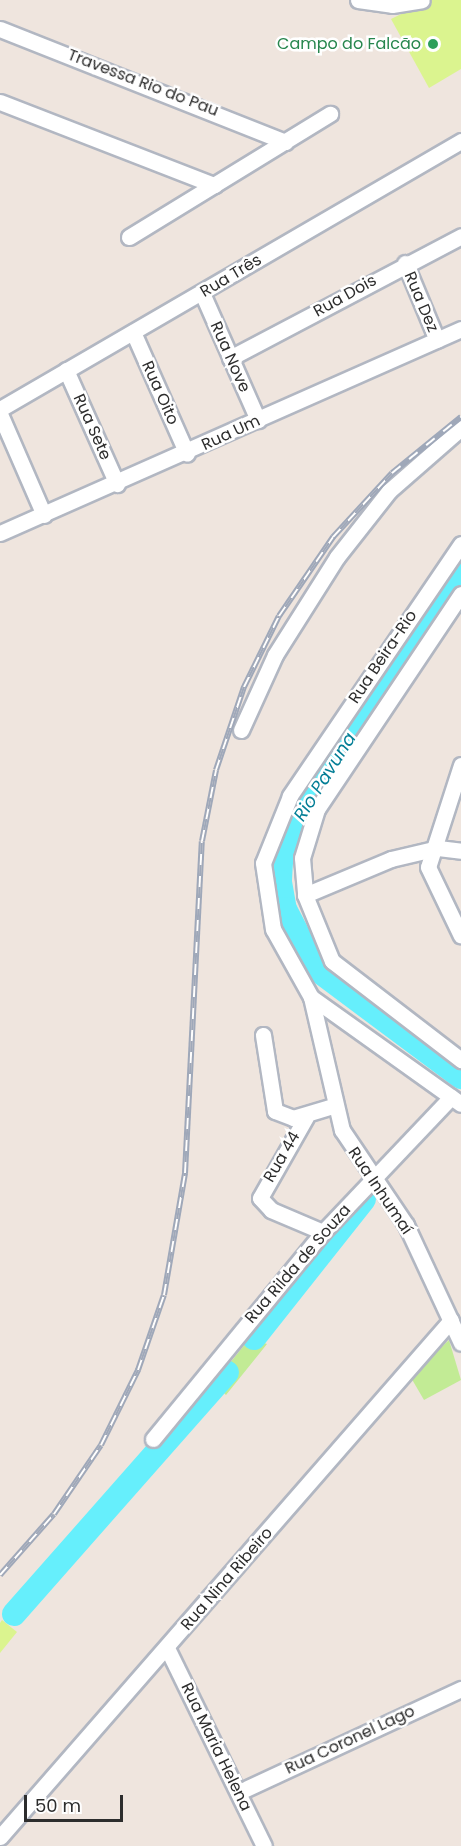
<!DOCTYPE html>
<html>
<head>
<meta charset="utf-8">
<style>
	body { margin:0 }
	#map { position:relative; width:461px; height:1846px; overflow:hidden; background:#efe5de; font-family:Poppins,sans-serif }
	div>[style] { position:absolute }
	.green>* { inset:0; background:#c2eb95 }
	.pitch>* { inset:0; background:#dbf48f }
	.river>* { height:24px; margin:-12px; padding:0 12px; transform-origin:12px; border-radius:12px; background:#66effc }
	.roads { filter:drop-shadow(2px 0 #b2b7c2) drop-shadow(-2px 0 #b2b7c2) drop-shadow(0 2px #b2b7c2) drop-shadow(0 -2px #b2b7c2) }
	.street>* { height:15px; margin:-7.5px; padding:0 7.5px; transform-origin:7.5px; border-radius:7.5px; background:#fff }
	.rail>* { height:6px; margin-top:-3px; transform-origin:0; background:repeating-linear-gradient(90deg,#fff 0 11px,#9fa8b9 0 22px); box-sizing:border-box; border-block:2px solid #9fa8b9 }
	.dots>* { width:16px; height:16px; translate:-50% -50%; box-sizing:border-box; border:3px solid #fff; border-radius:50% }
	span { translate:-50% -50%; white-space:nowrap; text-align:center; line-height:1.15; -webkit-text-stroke:5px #fff; paint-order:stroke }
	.leisure-label { font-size:16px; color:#27864d }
	.right { translate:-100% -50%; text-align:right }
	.street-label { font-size:16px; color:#2d2d2d }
	.water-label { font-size:18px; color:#037e96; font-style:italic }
	.scale { position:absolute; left:24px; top:1795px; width:99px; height:27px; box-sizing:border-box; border:3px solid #2d2d2d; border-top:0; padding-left:8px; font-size:18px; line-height:21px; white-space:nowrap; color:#2d2d2d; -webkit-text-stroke:4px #fff; paint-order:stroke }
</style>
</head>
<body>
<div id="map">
	<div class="green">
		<i style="clip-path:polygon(250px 1338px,267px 1344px,226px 1395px,219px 1388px,230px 1373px,225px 1369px)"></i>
		<i style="clip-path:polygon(449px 1340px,461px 1380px,424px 1400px,410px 1376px)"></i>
	</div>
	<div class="pitch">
		<i style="clip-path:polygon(430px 0,461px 0,461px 69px,429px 88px,391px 19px)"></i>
		<i style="clip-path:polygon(2px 1620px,17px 1632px,0 1653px,0 1623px)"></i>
	</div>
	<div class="river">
		<i style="left:461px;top:570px;width:295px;rotate:123.5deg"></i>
		<i style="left:298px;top:816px;width:48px;rotate:110.7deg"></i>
		<i style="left:281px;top:861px;width:21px;rotate:93deg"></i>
		<i style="left:280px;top:882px;width:27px;rotate:80deg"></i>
		<i style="left:285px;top:909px;width:68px;rotate:62.7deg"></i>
		<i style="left:316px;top:969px;width:181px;rotate:36.7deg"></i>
		<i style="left:254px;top:1338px;width:177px;rotate:-51.6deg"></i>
		<i style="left:14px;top:1614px;width:322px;rotate:-48.6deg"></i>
	</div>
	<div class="roads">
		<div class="street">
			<i style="left:358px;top:0;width:34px;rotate:8deg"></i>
			<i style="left:392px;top:5px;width:30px;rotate:-9deg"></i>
			<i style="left:0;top:29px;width:307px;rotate:21.6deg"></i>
			<i style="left:0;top:102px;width:230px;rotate:21.2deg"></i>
			<i style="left:129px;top:237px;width:236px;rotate:-31.5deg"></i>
			<i style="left:405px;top:263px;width:83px;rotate:67.4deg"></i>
			<i style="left:202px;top:293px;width:139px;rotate:66.2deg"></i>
			<i style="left:133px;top:332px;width:133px;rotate:66.1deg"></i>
			<i style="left:230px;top:358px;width:261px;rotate:-27.8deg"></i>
			<i style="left:66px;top:370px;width:125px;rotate:65.9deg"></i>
			<i style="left:0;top:409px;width:533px;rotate:-30.17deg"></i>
			<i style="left:0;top:414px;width:110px;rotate:66.5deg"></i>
			<i style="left:0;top:533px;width:504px;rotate:-23.87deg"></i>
			<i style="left:461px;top:544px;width:305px;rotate:124.2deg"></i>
			<i style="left:290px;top:796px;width:72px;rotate:111.9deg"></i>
			<i style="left:263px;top:863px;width:67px;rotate:81.4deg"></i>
			<i style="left:273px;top:929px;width:78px;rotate:60.8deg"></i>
			<i style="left:311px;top:997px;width:184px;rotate:35.5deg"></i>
			<i style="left:461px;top:594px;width:259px;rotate:123.8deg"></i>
			<i style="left:317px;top:809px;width:51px;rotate:107deg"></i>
			<i style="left:302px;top:858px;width:37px;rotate:85deg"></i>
			<i style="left:305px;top:895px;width:71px;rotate:67.8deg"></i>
			<i style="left:332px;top:961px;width:163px;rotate:37.5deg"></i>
			<i style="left:241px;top:730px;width:82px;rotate:-65.6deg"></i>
			<i style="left:275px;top:655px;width:116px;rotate:-57.7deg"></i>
			<i style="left:337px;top:557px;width:84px;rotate:-51.8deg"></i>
			<i style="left:389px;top:491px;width:96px;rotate:-41.2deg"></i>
			<i style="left:461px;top:765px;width:107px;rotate:107.9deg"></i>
			<i style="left:428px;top:867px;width:76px;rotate:64.4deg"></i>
			<i style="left:305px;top:895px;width:93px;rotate:-22.7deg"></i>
			<i style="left:391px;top:859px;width:48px;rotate:-13.2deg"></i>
			<i style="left:438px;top:848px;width:23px;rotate:7deg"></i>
			<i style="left:311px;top:997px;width:137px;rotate:76.9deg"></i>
			<i style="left:342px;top:1130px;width:115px;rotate:56deg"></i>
			<i style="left:406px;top:1225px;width:130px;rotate:65deg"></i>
			<i style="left:263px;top:1035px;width:77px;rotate:81deg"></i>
			<i style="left:275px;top:1111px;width:19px;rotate:21deg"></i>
			<i style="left:293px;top:1118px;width:42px;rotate:-16.7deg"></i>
			<i style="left:306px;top:1117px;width:93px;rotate:119.6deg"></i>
			<i style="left:260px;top:1198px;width:16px;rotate:47deg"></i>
			<i style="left:271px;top:1210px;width:56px;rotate:22.9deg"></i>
			<i style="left:153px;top:1439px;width:268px;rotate:-50.6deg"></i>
			<i style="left:323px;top:1232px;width:186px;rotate:-46.5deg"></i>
			<i style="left:167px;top:1648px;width:220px;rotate:63.9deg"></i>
			<i style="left:239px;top:1792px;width:245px;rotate:-24.9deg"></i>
			<i style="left:0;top:1837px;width:686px;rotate:-48.9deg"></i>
		</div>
	</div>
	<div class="rail">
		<i style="left:0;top:1575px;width:81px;rotate:-48.5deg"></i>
		<i style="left:54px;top:1514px;width:83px;rotate:-55.7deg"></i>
		<i style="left:101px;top:1445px;width:84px;rotate:-63.7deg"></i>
		<i style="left:138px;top:1370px;width:79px;rotate:-70.9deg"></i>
		<i style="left:164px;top:1295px;width:124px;rotate:-80.2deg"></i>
		<i style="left:185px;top:1173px;width:332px;rotate:-87.1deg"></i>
		<i style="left:202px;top:841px;width:72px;rotate:-78.8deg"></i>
		<i style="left:216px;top:770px;width:88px;rotate:-71.4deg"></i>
		<i style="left:244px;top:687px;width:79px;rotate:-63.8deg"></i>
		<i style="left:279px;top:616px;width:96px;rotate:-55.6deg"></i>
		<i style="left:333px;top:537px;width:87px;rotate:-47.3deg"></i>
		<i style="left:392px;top:473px;width:89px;rotate:-39.1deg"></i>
	</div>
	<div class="dots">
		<i style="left:433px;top:44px;background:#2e9e5b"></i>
	</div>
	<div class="leisure-label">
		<span class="right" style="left:421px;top:44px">Campo do Falcão</span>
	</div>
	<div class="street-label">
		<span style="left:143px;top:83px;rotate:21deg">Travessa Rio do Pau</span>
		<span style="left:231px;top:276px;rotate:-31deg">Rua Três</span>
		<span style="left:345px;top:296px;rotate:-29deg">Rua Dois</span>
		<span style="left:421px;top:302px;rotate:67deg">Rua Dez</span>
		<span style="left:230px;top:357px;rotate:66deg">Rua Nove</span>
		<span style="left:160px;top:393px;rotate:66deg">Rua Oito</span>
		<span style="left:92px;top:427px;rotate:66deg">Rua Sete</span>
		<span style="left:231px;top:433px;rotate:-25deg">Rua Um</span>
		<span style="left:383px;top:657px;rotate:-56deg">Rua Beira-Rio</span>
		<span style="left:282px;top:1157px;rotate:-60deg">Rua 44</span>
		<span style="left:380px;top:1191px;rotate:56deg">Rua Inhumaí</span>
		<span style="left:298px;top:1264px;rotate:-49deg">Rua Rilda de Souza</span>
		<span style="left:227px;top:1579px;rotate:-49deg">Rua Nina Ribeiro</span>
		<span style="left:350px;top:1740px;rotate:-25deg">Rua Coronel Lago</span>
		<span style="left:216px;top:1747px;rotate:64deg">Rua Maria Helena</span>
	</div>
	<div class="water-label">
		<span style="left:325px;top:777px;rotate:-58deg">Rio Pavuna</span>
	</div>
	<div class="scale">50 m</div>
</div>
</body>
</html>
